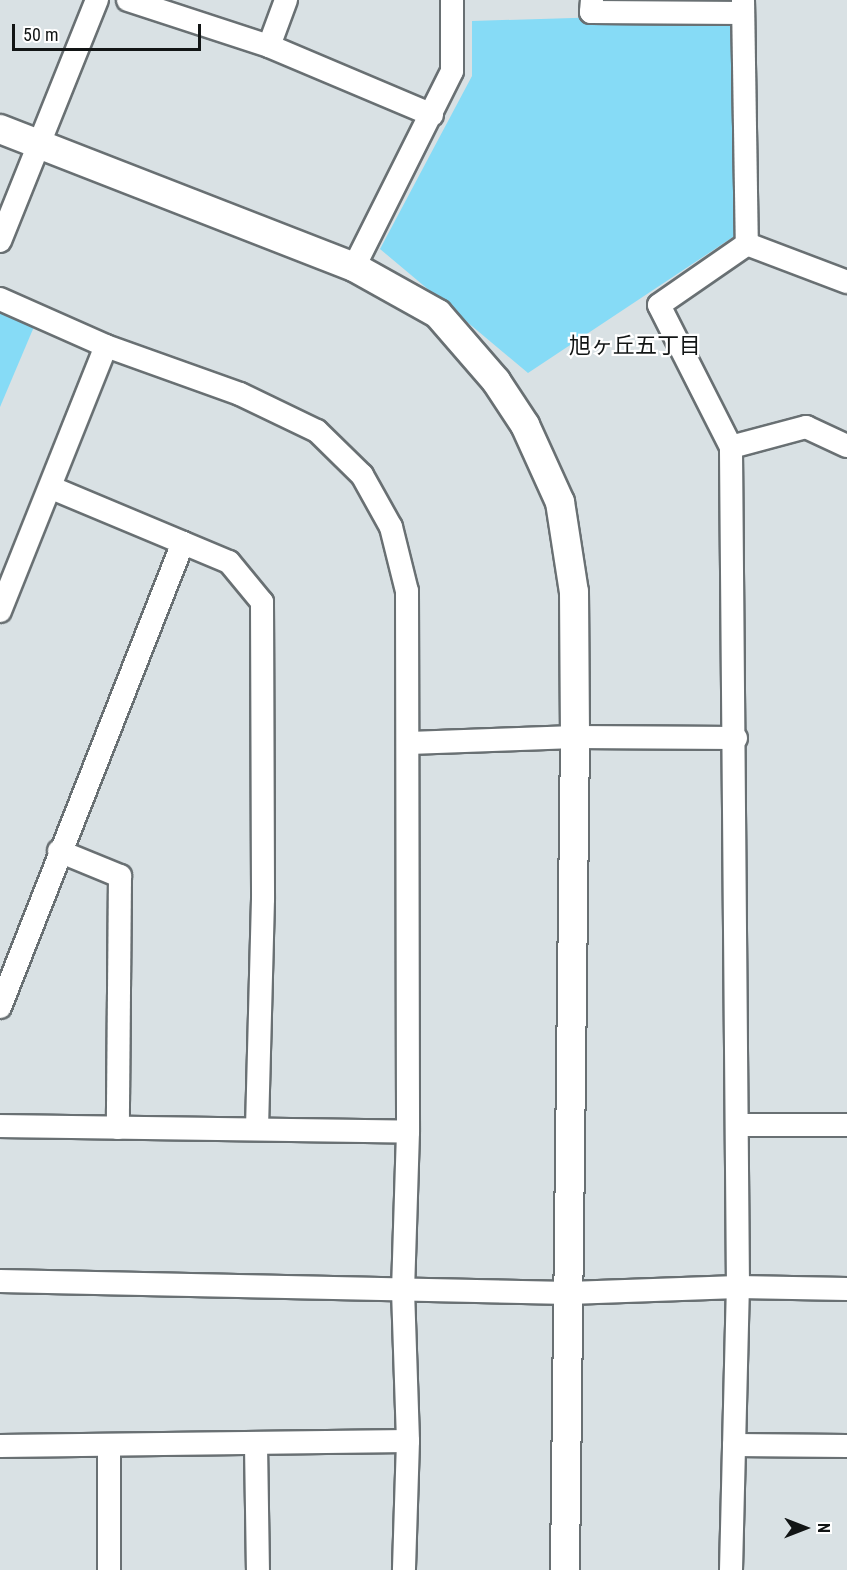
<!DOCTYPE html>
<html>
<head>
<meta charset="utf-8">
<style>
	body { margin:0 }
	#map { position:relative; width:847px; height:1570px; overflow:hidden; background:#d9e1e4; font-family:"Roboto Condensed","Noto Sans JP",sans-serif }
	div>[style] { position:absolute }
	.green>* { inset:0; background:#86dbf6 }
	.roads { filter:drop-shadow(2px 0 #697073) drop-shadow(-2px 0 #697073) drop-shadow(0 2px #697073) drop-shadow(0 -2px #697073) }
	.minor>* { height:22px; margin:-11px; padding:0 11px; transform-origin:11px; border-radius:11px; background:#fff }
	.tertiary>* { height:28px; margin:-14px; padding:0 14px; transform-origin:14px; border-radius:14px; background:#fff }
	span { translate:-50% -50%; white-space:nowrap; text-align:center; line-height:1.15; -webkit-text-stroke:4.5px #fff; paint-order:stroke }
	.neighbourhood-label { font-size:22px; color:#121515 }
	.north { position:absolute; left:775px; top:1498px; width:60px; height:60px; -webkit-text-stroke:4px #fff; paint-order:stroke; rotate:90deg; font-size:16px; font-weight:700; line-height:24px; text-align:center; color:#121515 }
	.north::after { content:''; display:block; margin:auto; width:21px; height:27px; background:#121515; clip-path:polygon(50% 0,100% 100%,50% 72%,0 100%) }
	.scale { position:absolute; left:12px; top:24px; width:189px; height:27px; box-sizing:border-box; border:3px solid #121515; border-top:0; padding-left:8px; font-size:18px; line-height:21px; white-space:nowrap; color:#121515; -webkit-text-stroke:4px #fff; paint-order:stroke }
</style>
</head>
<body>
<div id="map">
	<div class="green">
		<i style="clip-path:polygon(736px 13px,736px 235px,528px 373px,380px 249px,472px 76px,472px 21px)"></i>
		<i style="clip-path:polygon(0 309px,36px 322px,0 407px)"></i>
	</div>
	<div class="roads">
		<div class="minor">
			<i style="left:128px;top:0;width:148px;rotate:18.1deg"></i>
			<i style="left:269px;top:46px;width:177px;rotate:22.9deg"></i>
			<i style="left:592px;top:0;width:12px;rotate:95deg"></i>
			<i style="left:591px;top:12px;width:152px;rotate:0.4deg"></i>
			<i style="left:743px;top:0;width:244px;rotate:89.1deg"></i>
			<i style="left:269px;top:46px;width:49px;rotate:-69.7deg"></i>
			<i style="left:0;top:241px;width:260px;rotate:-68.1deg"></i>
			<i style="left:747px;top:244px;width:107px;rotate:20.8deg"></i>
			<i style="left:354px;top:267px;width:219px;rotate:-63.4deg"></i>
			<i style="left:452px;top:71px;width:71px;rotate:-90deg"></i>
			<i style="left:0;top:299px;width:116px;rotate:23.9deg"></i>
			<i style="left:106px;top:346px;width:142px;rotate:19.7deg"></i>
			<i style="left:240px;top:394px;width:85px;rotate:25.7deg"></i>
			<i style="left:317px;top:431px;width:63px;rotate:44.4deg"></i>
			<i style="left:362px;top:475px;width:60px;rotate:60.9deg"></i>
			<i style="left:391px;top:527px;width:66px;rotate:76deg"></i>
			<i style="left:407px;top:591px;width:541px;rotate:89.89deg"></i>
			<i style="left:408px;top:1132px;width:158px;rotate:91.8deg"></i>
			<i style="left:403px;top:1290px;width:151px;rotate:88.1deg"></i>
			<i style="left:408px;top:1441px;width:129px;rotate:91.8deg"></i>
			<i style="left:731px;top:447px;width:78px;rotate:-14.9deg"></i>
			<i style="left:806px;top:427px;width:45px;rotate:24.9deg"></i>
			<i style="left:52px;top:488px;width:192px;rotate:22.7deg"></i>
			<i style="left:229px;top:562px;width:52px;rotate:50.5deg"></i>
			<i style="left:262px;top:602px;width:297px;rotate:89.8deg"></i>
			<i style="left:263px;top:899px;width:230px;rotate:91.5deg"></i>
			<i style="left:0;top:611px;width:285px;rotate:-68.2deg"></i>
			<i style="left:409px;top:743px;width:166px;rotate:-2.1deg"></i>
			<i style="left:575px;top:737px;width:161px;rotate:0.4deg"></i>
			<i style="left:59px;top:851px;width:66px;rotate:22.3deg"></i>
			<i style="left:120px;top:876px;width:252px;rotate:90.5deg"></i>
			<i style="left:0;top:1007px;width:499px;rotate:-68.5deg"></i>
			<i style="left:737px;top:1125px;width:110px"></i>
			<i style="left:0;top:1126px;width:408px;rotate:0.8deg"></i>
			<i style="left:0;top:1281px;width:569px;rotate:1.21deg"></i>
			<i style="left:569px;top:1293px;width:169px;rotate:-2deg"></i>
			<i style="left:738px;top:1287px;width:109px;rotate:1.1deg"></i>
			<i style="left:256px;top:1445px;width:125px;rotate:89.1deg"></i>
			<i style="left:734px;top:1445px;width:113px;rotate:0.5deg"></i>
			<i style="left:0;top:1446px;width:408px;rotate:-0.7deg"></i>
			<i style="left:109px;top:1447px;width:123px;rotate:90deg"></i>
			<i style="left:731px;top:1570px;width:283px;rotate:-88.6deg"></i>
			<i style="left:738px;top:1287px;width:840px;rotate:-90.48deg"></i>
			<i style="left:731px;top:447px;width:159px;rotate:-116.9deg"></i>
			<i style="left:659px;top:305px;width:107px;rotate:-34.7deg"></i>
		</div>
		<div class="tertiary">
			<i style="left:0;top:129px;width:380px;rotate:21.3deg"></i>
			<i style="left:354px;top:267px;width:96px;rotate:29.2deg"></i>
			<i style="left:438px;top:314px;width:89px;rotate:49.1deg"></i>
			<i style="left:496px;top:381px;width:53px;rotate:56.6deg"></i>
			<i style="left:525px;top:425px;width:85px;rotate:65.6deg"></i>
			<i style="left:560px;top:502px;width:91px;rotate:81.2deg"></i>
			<i style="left:574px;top:592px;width:145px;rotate:89.6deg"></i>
			<i style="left:575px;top:737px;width:833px;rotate:90.69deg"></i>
		</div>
	</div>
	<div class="neighbourhood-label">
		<span style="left:635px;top:346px">旭ヶ丘五丁目</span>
	</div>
	<div class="north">N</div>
	<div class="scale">50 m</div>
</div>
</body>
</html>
